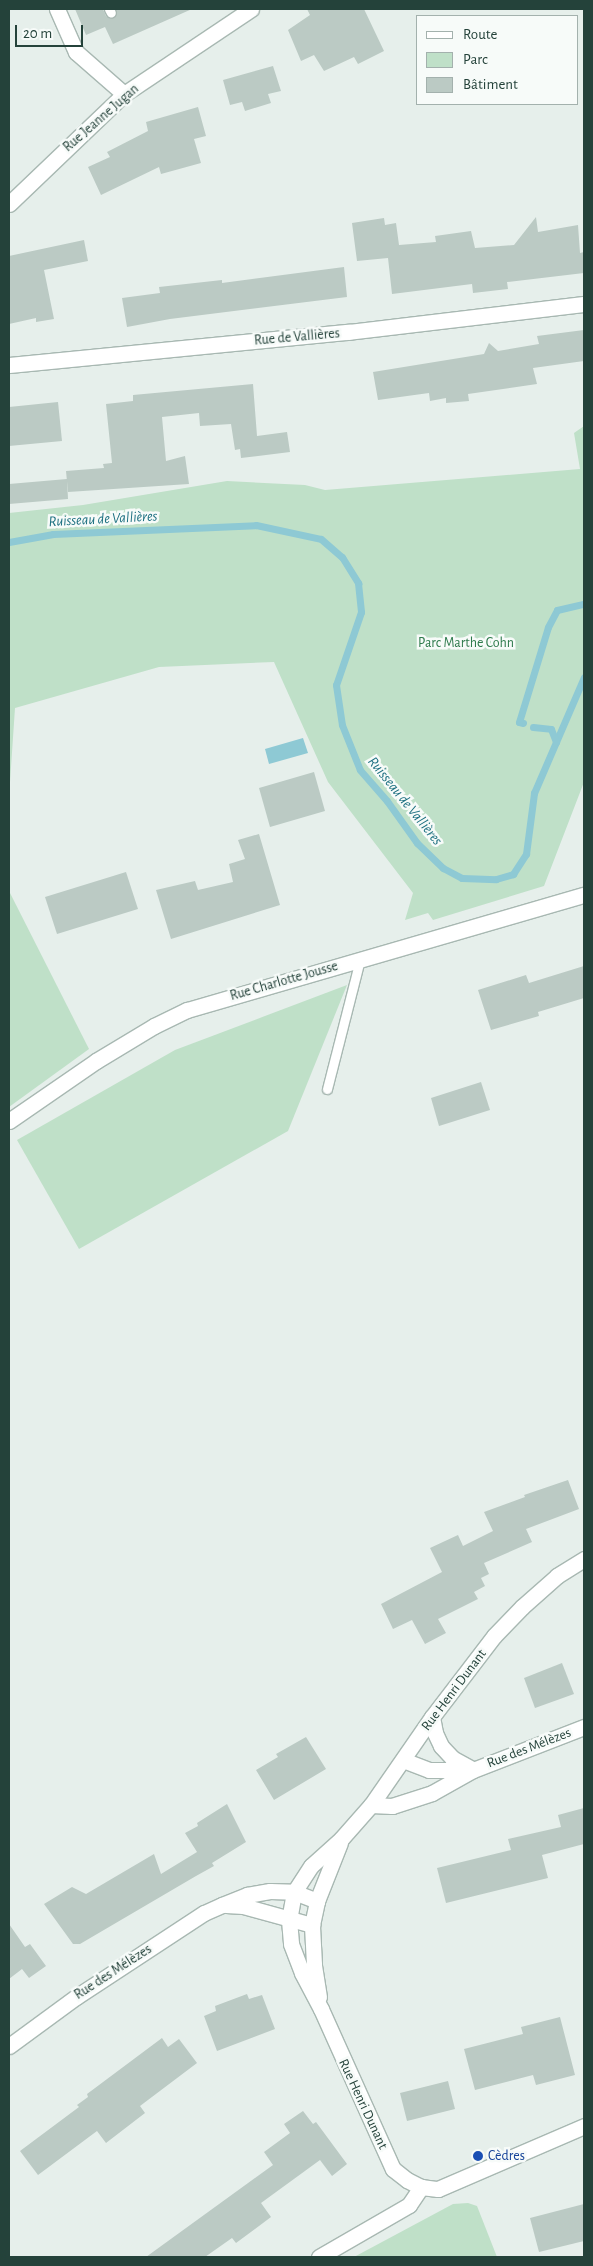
<!DOCTYPE html>
<html>
<head>
<meta charset="utf-8">
<style>
	body { margin:0 }
	#map { position:relative; width:593px; height:2266px; overflow:hidden; background:#e6efeb; font-family:"Alegreya Sans",sans-serif }
	div>[style] { position:absolute }
	.green>* { inset:0; background:#bfe0c8 }
	.water>* { inset:0; background:#8ec9d4 }
	.stream>* { height:7px; margin:-3.5px; padding:0 3.5px; transform-origin:3.5px; border-radius:3.5px; background:#8ec9d4 }
	.building>* { inset:0; background:#bbcac4 }
	.roads { filter:drop-shadow(1px 0 #a8b8b2) drop-shadow(-1px 0 #a8b8b2) drop-shadow(0 1px #a8b8b2) drop-shadow(0 -1px #a8b8b2) }
	.lane>* { height:9px; margin:-4.5px; padding:0 4.5px; transform-origin:4.5px; border-radius:4.5px; background:#fff }
	.street>* { height:15px; margin:-7.5px; padding:0 7.5px; transform-origin:7.5px; border-radius:7.5px; background:#fff }
	.secondary>* { height:15px; margin:-7.5px; padding:0 7.5px; transform-origin:7.5px; border-radius:7.5px; background:#fff }
	.dots>* { width:14px; height:14px; translate:-50% -50%; box-sizing:border-box; border:2px solid #f7fbf9; border-radius:50% }
	span { translate:-50% -50%; white-space:nowrap; text-align:center; line-height:1.15; -webkit-text-stroke:5px #f7fbf9; paint-order:stroke }
	.street-label { font-size:14px; color:#24423a }
	.park-label { font-size:14px; color:#2d7a4b }
	.transit-label { font-size:14px; color:#164399 }
	.left { translate:0 -50%; text-align:left }
	.water-label { font-size:15px; color:#1c6f80; font-style:italic }
	.frame { position:absolute; inset:0; border:10px solid #24423a; pointer-events:none }
	.legend { position:absolute; left:416px; top:15px; width:162px; height:90px; box-sizing:border-box; background:#f7fbf9; border:1px solid #a3b1ad; margin:0; padding:6px 9px; list-style:none; font-size:15px; color:#24423a }
	.legend li { display:flex; align-items:center; gap:10px; height:25px }
	.legend b { width:25px; border:1px solid #a3b1ad }
	.scale { position:absolute; left:15px; top:25px; width:68px; height:22px; box-sizing:border-box; border:2px solid #24423a; border-top:0; padding-left:6px; font-size:15px; line-height:18px; white-space:nowrap; color:#24423a; -webkit-text-stroke:4px #f7fbf9; paint-order:stroke }
</style>
</head>
<body>
<div id="map">
	<div class="green">
		<i style="clip-path:polygon(584px 426px,584px 782px,544px 886px,433px 920px,428px 913px,405px 920px,413px 893px,328px 782px,274px 662px,159px 667px,15px 708px,9px 797px,9px 513px,83px 505px,227px 481px,305px 485px,325px 490px,580px 469px,574px 433px)"></i>
		<i style="clip-path:polygon(9px 891px,89px 1049px,9px 1107px)"></i>
		<i style="clip-path:polygon(347px 985px,288px 1131px,79px 1249px,17px 1140px,175px 1050px)"></i>
		<i style="clip-path:polygon(468px 2203px,477px 2206px,497px 2257px,354px 2257px,453px 2204px)"></i>
	</div>
	<div class="water">
		<i style="clip-path:polygon(303px 738px,308px 753px,269px 764px,265px 749px)"></i>
	</div>
	<div class="stream">
		<i style="left:9px;top:542px;width:45px;rotate:-10.3deg"></i>
		<i style="left:53px;top:534px;width:203px;rotate:-2.5deg"></i>
		<i style="left:256px;top:525px;width:66px;rotate:12.2deg"></i>
		<i style="left:321px;top:539px;width:28px;rotate:41deg"></i>
		<i style="left:342px;top:557px;width:31px;rotate:58deg"></i>
		<i style="left:358px;top:583px;width:29px;rotate:84deg"></i>
		<i style="left:361px;top:612px;width:77px;rotate:108.9deg"></i>
		<i style="left:336px;top:685px;width:40px;rotate:81.5deg"></i>
		<i style="left:342px;top:725px;width:48px;rotate:68.2deg"></i>
		<i style="left:360px;top:770px;width:41px;rotate:48.9deg"></i>
		<i style="left:387px;top:801px;width:52px;rotate:54.5deg"></i>
		<i style="left:417px;top:843px;width:36px;rotate:44deg"></i>
		<i style="left:443px;top:868px;width:21px;rotate:28deg"></i>
		<i style="left:462px;top:878px;width:34px;rotate:2deg"></i>
		<i style="left:496px;top:879px;width:18px;rotate:-16deg"></i>
		<i style="left:513px;top:874px;width:24px;rotate:-57deg"></i>
		<i style="left:526px;top:854px;width:62px;rotate:-82.5deg"></i>
		<i style="left:534px;top:793px;width:126px;rotate:-66.7deg"></i>
		<i style="left:523px;top:723px;width:4px;rotate:-166deg"></i>
		<i style="left:519px;top:722px;width:99px;rotate:-73deg"></i>
		<i style="left:548px;top:627px;width:19px;rotate:-62deg"></i>
		<i style="left:557px;top:610px;width:28px;rotate:-13deg"></i>
		<i style="left:533px;top:727px;width:18px;rotate:6deg"></i>
		<i style="left:551px;top:729px;width:14px;rotate:69deg"></i>
	</div>
	<div class="building">
		<i style="clip-path:polygon(75px 9px,103px 9px,106px 16px,111px 19px,116px 16px,116px 9px,192px 9px,113px 44px,105px 27px,86px 35px)"></i>
		<i style="clip-path:polygon(307px 9px,364px 9px,384px 51px,358px 64px,354px 57px,324px 71px,314px 55px,301px 61px,288px 30px,310px 15px)"></i>
		<i style="clip-path:polygon(273px 66px,281px 91px,268px 94px,271px 103px,245px 111px,242px 102px,230px 105px,223px 80px)"></i>
		<i style="clip-path:polygon(198px 107px,206px 136px,194px 139px,201px 163px,161px 174px,159px 167px,101px 195px,88px 167px,110px 157px,107px 152px,148px 131px,146px 122px)"></i>
		<i style="clip-path:polygon(536px 217px,538px 232px,578px 225px,580px 253px,584px 252px,584px 273px,507px 282px,508px 289px,473px 293px,472px 284px,392px 294px,388px 258px,357px 261px,352px 223px,384px 218px,385px 225px,396px 223px,399px 245px,436px 242px,435px 236px,471px 231px,475px 248px,514px 245px)"></i>
		<i style="clip-path:polygon(84px 240px,88px 261px,44px 270px,54px 319px,36px 322px,36px 318px,9px 324px,9px 256px)"></i>
		<i style="clip-path:polygon(344px 267px,347px 297px,170px 319px,127px 327px,122px 298px,160px 293px,159px 287px,222px 280px,222px 283px)"></i>
		<i style="clip-path:polygon(584px 330px,584px 361px,533px 368px,537px 384px,468px 394px,469px 401px,446px 403px,446px 398px,430px 401px,429px 393px,378px 400px,373px 372px,484px 354px,489px 343px,498px 351px,539px 344px,537px 336px)"></i>
		<i style="clip-path:polygon(253px 384px,257px 436px,287px 432px,290px 452px,241px 458px,240px 449px,235px 450px,231px 424px,200px 426px,199px 413px,162px 417px,166px 461px,185px 456px,189px 484px,68px 492px,66px 471px,104px 468px,103px 464px,112px 463px,106px 404px,133px 401px,133px 395px)"></i>
		<i style="clip-path:polygon(58px 402px,62px 441px,9px 446px,9px 407px)"></i>
		<i style="clip-path:polygon(67px 479px,68px 499px,9px 504px,9px 484px)"></i>
		<i style="clip-path:polygon(314px 772px,325px 811px,270px 827px,259px 788px)"></i>
		<i style="clip-path:polygon(259px 834px,280px 905px,171px 939px,156px 890px,195px 881px,198px 890px,233px 882px,229px 864px,245px 859px,238px 840px)"></i>
		<i style="clip-path:polygon(126px 872px,138px 909px,57px 934px,45px 897px)"></i>
		<i style="clip-path:polygon(584px 966px,584px 998px,538px 1012px,539px 1016px,491px 1030px,478px 990px,526px 975px,529px 983px)"></i>
		<i style="clip-path:polygon(481px 1082px,490px 1110px,439px 1126px,431px 1098px)"></i>
		<i style="clip-path:polygon(568px 1480px,579px 1509px,526px 1529px,532px 1542px,484px 1563px,489px 1574px,481px 1578px,485px 1586px,474px 1592px,478px 1599px,438px 1619px,446px 1633px,425px 1644px,412px 1620px,393px 1629px,381px 1604px,442px 1572px,430px 1548px,458px 1535px,463px 1546px,493px 1531px,484px 1512px,525px 1497px,524px 1495px)"></i>
		<i style="clip-path:polygon(562px 1663px,574px 1694px,535px 1708px,524px 1678px)"></i>
		<i style="clip-path:polygon(306px 1737px,326px 1769px,274px 1800px,256px 1770px,278px 1757px,276px 1754px)"></i>
		<i style="clip-path:polygon(227px 1804px,246px 1842px,212px 1863px,214px 1866px,196px 1876px,80px 1944px,73px 1944px,44px 1904px,72px 1887px,86px 1894px,154px 1854px,161px 1874px,197px 1852px,185px 1833px,198px 1826px,197px 1823px)"></i>
		<i style="clip-path:polygon(584px 1808px,584px 1844px,542px 1855px,548px 1878px,446px 1903px,437px 1868px,511px 1850px,508px 1839px,561px 1827px,558px 1815px)"></i>
		<i style="clip-path:polygon(9px 1924px,25px 1947px,30px 1944px,46px 1966px,29px 1978px,22px 1969px,9px 1979px)"></i>
		<i style="clip-path:polygon(247px 1994px,249px 1999px,262px 1995px,275px 2029px,217px 2051px,204px 2016px,216px 2011px,215px 2006px)"></i>
		<i style="clip-path:polygon(560px 2017px,575px 2075px,536px 2085px,533px 2075px,475px 2090px,464px 2049px,523px 2034px,521px 2027px)"></i>
		<i style="clip-path:polygon(162px 2038px,168px 2047px,179px 2039px,197px 2063px,140px 2106px,145px 2113px,106px 2143px,97px 2131px,38px 2175px,20px 2151px,79px 2107px,77px 2105px,88px 2097px,87px 2094px)"></i>
		<i style="clip-path:polygon(448px 2081px,455px 2109px,407px 2121px,400px 2093px)"></i>
		<i style="clip-path:polygon(303px 2111px,313px 2124px,316px 2122px,347px 2164px,332px 2176px,320px 2160px,261px 2203px,271px 2217px,236px 2243px,232px 2238px,205px 2257px,146px 2257px,273px 2165px,264px 2152px,290px 2133px,284px 2124px)"></i>
		<i style="clip-path:polygon(584px 2204px,584px 2241px,539px 2252px,530px 2218px)"></i>
	</div>
	<div class="roads">
		<div class="lane">
			<i style="left:109px;top:9px;width:4px;rotate:63deg"></i>
			<i style="left:327px;top:1089px;width:133px;rotate:-75.7deg"></i>
		</div>
		<div class="street">
			<i style="left:57px;top:9px;width:47px;rotate:66.2deg"></i>
			<i style="left:76px;top:52px;width:64px;rotate:41.2deg"></i>
			<i style="left:9px;top:1121px;width:106px;rotate:-34.6deg"></i>
			<i style="left:96px;top:1061px;width:68px;rotate:-31.1deg"></i>
			<i style="left:154px;top:1026px;width:37px;rotate:-26deg"></i>
			<i style="left:187px;top:1010px;width:413px;rotate:-16.2deg"></i>
			<i style="left:584px;top:1559px;width:32px;rotate:148deg"></i>
			<i style="left:557px;top:1576px;width:47px;rotate:138.5deg"></i>
			<i style="left:522px;top:1607px;width:40px;rotate:134deg"></i>
			<i style="left:494px;top:1636px;width:102px;rotate:127.4deg"></i>
			<i style="left:432px;top:1717px;width:107px;rotate:124.7deg"></i>
			<i style="left:371px;top:1805px;width:45px;rotate:131.4deg"></i>
			<i style="left:341px;top:1839px;width:40px;rotate:138deg"></i>
			<i style="left:311px;top:1866px;width:31px;rotate:123deg"></i>
			<i style="left:294px;top:1892px;width:28px;rotate:100deg"></i>
			<i style="left:289px;top:1920px;width:24px;rotate:85deg"></i>
			<i style="left:291px;top:1944px;width:31px;rotate:69deg"></i>
			<i style="left:302px;top:1973px;width:41px;rotate:62.2deg"></i>
			<i style="left:321px;top:2009px;width:175px;rotate:65.8deg"></i>
			<i style="left:393px;top:2169px;width:18px;rotate:38deg"></i>
			<i style="left:407px;top:2180px;width:16px;rotate:27deg"></i>
			<i style="left:421px;top:2187px;width:17px;rotate:7deg"></i>
			<i style="left:438px;top:2189px;width:159px;rotate:-23.3deg"></i>
			<i style="left:432px;top:1717px;width:16px;rotate:79deg"></i>
			<i style="left:435px;top:1733px;width:14px;rotate:65deg"></i>
			<i style="left:441px;top:1746px;width:16px;rotate:47deg"></i>
			<i style="left:452px;top:1758px;width:23px;rotate:29deg"></i>
			<i style="left:403px;top:1760px;width:28px;rotate:21deg"></i>
			<i style="left:429px;top:1770px;width:43px"></i>
			<i style="left:371px;top:1805px;width:21px;rotate:3deg"></i>
			<i style="left:392px;top:1806px;width:42px;rotate:-18deg"></i>
			<i style="left:432px;top:1793px;width:47px;rotate:-29.3deg"></i>
			<i style="left:473px;top:1770px;width:119px;rotate:-21.2deg"></i>
			<i style="left:226px;top:1905px;width:17px;rotate:3deg"></i>
			<i style="left:243px;top:1906px;width:72px;rotate:15.4deg"></i>
			<i style="left:319px;top:1997px;width:33px;rotate:-99deg"></i>
			<i style="left:314px;top:1964px;width:39px;rotate:-93deg"></i>
			<i style="left:312px;top:1925px;width:25px;rotate:-78deg"></i>
			<i style="left:317px;top:1901px;width:62px;rotate:-68.4deg"></i>
			<i style="left:9px;top:2046px;width:83px;rotate:-36.2deg"></i>
			<i style="left:76px;top:1997px;width:153px;rotate:-33.3deg"></i>
			<i style="left:204px;top:1913px;width:20px;rotate:-24deg"></i>
			<i style="left:222px;top:1905px;width:27px;rotate:-22deg"></i>
			<i style="left:247px;top:1895px;width:23px;rotate:-10deg"></i>
			<i style="left:270px;top:1891px;width:24px;rotate:2deg"></i>
			<i style="left:294px;top:1892px;width:25px;rotate:21deg"></i>
			<i style="left:319px;top:2257px;width:104px;rotate:-30deg"></i>
			<i style="left:409px;top:2205px;width:22px;rotate:-56deg"></i>
		</div>
		<div class="secondary">
			<i style="left:9px;top:204px;width:159px;rotate:-43.7deg"></i>
			<i style="left:124px;top:94px;width:153px;rotate:-33.8deg"></i>
			<i style="left:9px;top:365px;width:341px;rotate:-5.6deg"></i>
			<i style="left:348px;top:332px;width:238px;rotate:-6.8deg"></i>
		</div>
	</div>
	<div class="dots">
		<i style="left:478px;top:2156px;background:#1a4fb4"></i>
	</div>
	<div class="street-label">
		<span style="left:101px;top:118px;rotate:-41deg">Rue Jeanne Jugan</span>
		<span style="left:297px;top:337px;rotate:-5deg">Rue de Vallières</span>
		<span style="left:284px;top:981px;rotate:-16deg">Rue Charlotte Jousse</span>
		<span style="left:454px;top:1690px;rotate:-53deg">Rue Henri Dunant</span>
		<span style="left:529px;top:1748px;rotate:-21deg">Rue des Mélèzes</span>
		<span style="left:113px;top:1972px;rotate:-33deg">Rue des Mélèzes</span>
		<span style="left:363px;top:2104px;rotate:65deg">Rue Henri Dunant</span>
	</div>
	<div class="park-label">
		<span style="left:466px;top:643px">Parc Marthe Cohn</span>
	</div>
	<div class="transit-label">
		<span class="left" style="left:488px;top:2156px">Cèdres</span>
	</div>
	<div class="water-label">
		<span style="left:103px;top:519px;rotate:-3deg">Ruisseau de Vallières</span>
		<span style="left:405px;top:801px;rotate:51deg">Ruisseau de Vallières</span>
	</div>
	<div class="frame"></div>
	<ul class="legend">
	<li><b style="height:6px;background:#fff"></b>Route</li>
	<li><b style="height:14px;background:#bfe0c8"></b>Parc</li>
	<li><b style="height:14px;background:#bbcac4"></b>Bâtiment</li>
	</ul>
	<div class="scale">20 m</div>
</div>
</body>
</html>
